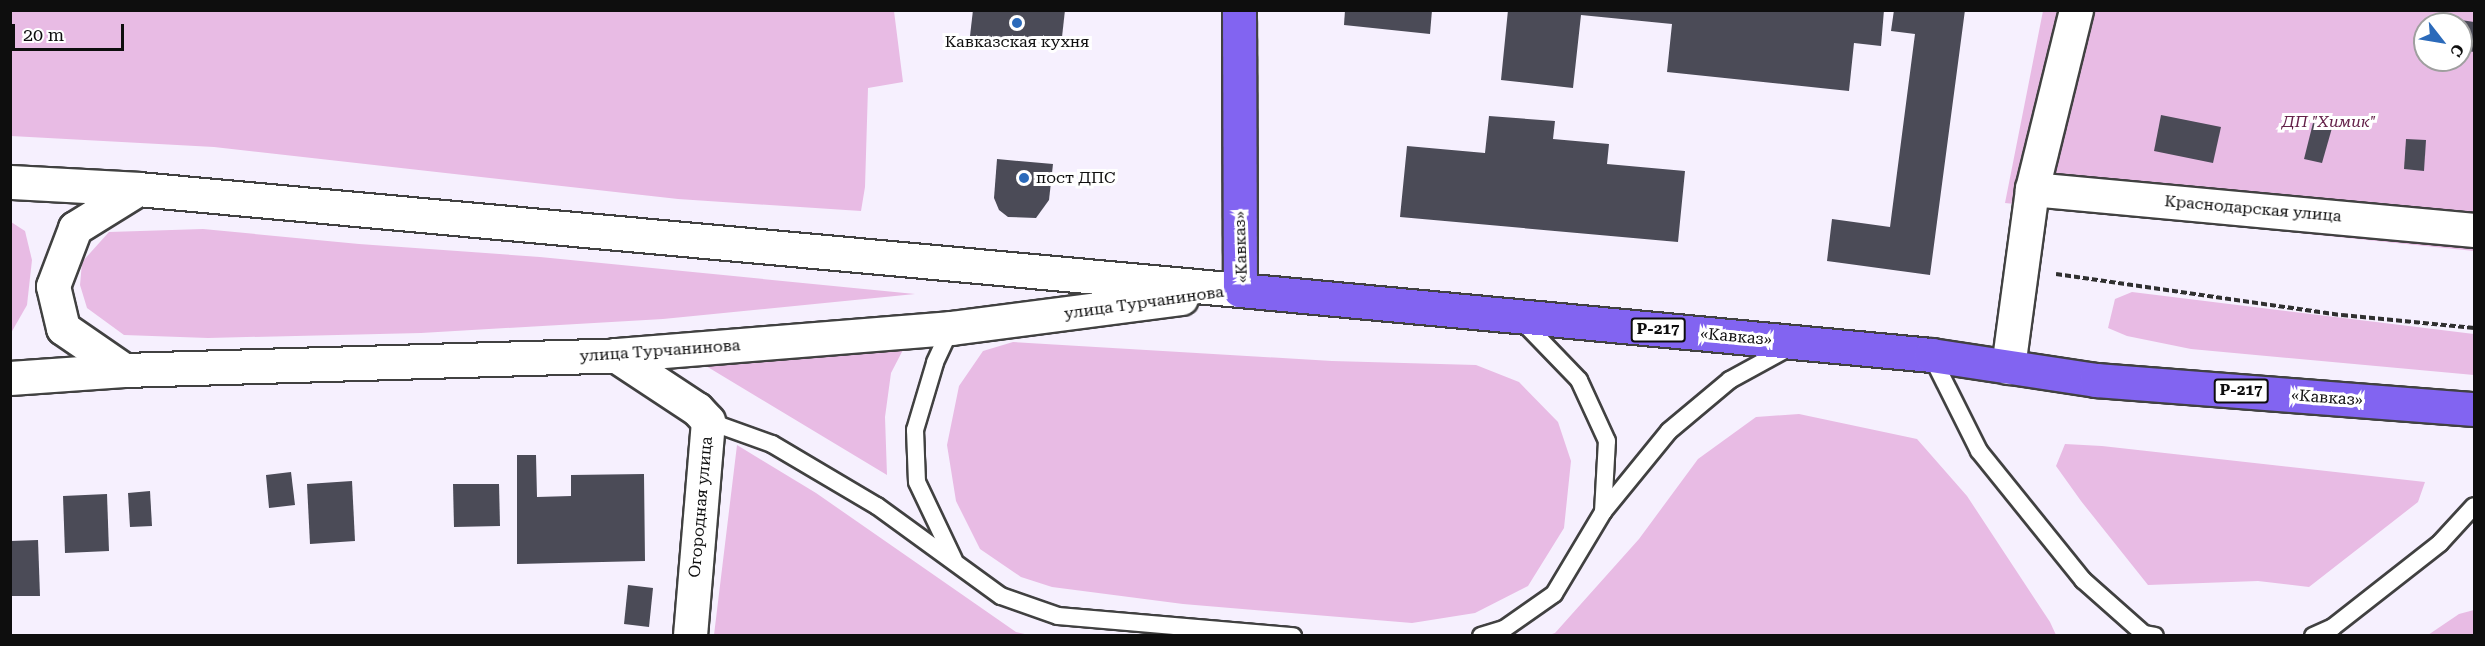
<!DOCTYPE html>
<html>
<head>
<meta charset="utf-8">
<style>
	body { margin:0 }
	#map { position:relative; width:2485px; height:646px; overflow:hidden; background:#f6f0fe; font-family:"Roboto Serif",serif }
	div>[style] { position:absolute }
	.green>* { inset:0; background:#e8bbe4 }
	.building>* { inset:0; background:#4b4b57 }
	.path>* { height:4px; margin-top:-2px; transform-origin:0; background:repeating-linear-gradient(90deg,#303030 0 6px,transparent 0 9px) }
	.roads { filter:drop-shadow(2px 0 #414141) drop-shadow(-2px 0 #414141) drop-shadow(0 2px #414141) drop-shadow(0 -2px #414141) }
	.service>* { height:16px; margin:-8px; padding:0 8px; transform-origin:8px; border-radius:8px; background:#fff }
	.minor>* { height:33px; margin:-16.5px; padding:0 16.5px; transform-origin:16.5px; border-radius:16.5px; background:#fff }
	.tertiary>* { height:33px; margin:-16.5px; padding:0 16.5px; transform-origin:16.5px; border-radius:16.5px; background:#fff }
	.trunk>* { height:33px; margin:-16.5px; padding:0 16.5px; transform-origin:16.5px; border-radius:16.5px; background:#8264f1 }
	.dots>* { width:16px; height:16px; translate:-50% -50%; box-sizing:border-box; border:3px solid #fff; border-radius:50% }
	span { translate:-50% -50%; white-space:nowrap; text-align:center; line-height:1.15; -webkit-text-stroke:6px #fff; paint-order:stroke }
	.shield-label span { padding:2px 4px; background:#fff; border:2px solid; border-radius:4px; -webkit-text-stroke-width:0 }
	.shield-label { font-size:15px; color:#0e0e0e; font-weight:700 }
	.poi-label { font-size:16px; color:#0e0e0e }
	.left { translate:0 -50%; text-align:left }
	.park-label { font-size:16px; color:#642149; font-style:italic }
	.street-label { font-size:16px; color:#0e0e0e }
	.frame { position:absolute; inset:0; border:12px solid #0e0e0e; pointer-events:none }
	.north { position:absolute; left:2413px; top:12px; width:60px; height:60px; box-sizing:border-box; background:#fff; border:2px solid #9f9f9f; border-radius:50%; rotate:121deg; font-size:16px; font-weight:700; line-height:24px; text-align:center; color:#0e0e0e }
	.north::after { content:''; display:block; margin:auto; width:21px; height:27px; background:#2b6aba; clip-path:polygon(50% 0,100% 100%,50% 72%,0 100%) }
	.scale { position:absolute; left:12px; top:24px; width:112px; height:27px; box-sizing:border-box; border:3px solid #0e0e0e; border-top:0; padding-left:8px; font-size:18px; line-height:21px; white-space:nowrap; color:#0e0e0e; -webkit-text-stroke:4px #fff; paint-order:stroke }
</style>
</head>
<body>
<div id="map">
	<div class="green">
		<i style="clip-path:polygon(10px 11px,894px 11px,903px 82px,868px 88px,865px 187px,861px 211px,678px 199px,214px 147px,11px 136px)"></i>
		<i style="clip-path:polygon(evenodd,2043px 11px,2474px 11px,2474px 251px,2005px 203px,2043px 11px,2425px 24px,2461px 24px,2461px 60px,2425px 60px,2425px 24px)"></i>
		<i style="clip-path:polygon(11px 222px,25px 231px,32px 260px,27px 305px,11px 333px)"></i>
		<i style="clip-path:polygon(203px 229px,359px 244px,540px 257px,915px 294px,663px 319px,421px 333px,208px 338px,124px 335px,87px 308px,80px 285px,82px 262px,109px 232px)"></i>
		<i style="clip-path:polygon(2132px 292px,2474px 334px,2474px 375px,2191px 349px,2127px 336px,2108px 328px,2115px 299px)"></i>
		<i style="clip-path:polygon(1013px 342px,1332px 361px,1476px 365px,1519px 382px,1558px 422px,1571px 461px,1564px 528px,1528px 586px,1475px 613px,1412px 623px,1183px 604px,1052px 587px,1021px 577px,980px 549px,956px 501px,947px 445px,959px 386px,983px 351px)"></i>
		<i style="clip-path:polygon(905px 346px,891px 373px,885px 417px,887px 475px,706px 366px)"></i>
		<i style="clip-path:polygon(1799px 414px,1917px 439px,1967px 496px,2050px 622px,2056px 635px,1549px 635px,1555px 633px,1639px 539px,1698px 459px,1756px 417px)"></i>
		<i style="clip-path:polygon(2065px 444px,2102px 446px,2425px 482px,2418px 502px,2309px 587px,2258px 581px,2148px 585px,2081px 501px,2056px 466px)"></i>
		<i style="clip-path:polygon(737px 445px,816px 493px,1016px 632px,1029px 635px,714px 635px)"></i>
		<i style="clip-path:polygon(2474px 610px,2474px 635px,2428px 635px,2459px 614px)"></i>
	</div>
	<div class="building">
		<i style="clip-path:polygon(973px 10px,1065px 10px,1061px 46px,970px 36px)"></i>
		<i style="clip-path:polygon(1345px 10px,1432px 10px,1430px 34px,1344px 25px)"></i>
		<i style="clip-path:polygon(1508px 10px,1884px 10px,1881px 46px,1854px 43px,1849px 91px,1667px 72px,1672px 24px,1581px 15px,1573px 88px,1501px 80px)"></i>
		<i style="clip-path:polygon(1894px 10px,1965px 10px,1930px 275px,1827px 261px,1832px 219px,1890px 227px,1915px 34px,1891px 31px)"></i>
		<i style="clip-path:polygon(2461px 20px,2474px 22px,2474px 52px,2461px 50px)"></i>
		<i style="clip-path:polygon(2161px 115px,2221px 127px,2213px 163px,2154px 151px)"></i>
		<i style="clip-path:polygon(1489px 116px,1555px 121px,1553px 139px,1609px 144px,1607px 164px,1685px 171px,1678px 242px,1400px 217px,1407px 146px,1485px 153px)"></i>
		<i style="clip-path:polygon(2313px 123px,2332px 128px,2322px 163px,2304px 159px)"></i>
		<i style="clip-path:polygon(2406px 139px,2426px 140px,2424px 171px,2404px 169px)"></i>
		<i style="clip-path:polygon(997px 159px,1053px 164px,1049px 200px,1036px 218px,1008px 217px,999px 210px,994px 198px)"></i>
		<i style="clip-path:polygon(517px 455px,536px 455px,537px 497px,571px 496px,571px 475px,644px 474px,645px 561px,517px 564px)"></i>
		<i style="clip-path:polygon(291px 472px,295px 505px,269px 508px,266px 475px)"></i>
		<i style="clip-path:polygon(352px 481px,355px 541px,310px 544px,307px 484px)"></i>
		<i style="clip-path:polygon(453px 484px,499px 484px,500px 526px,454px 527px)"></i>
		<i style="clip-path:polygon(150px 491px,152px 526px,130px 527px,128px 493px)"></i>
		<i style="clip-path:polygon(107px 494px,109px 551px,65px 553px,63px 496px)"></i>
		<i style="clip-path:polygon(38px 540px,40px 596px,12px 596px,11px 541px)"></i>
		<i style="clip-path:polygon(628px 585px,653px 588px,649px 627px,624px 624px)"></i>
	</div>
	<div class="path">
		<i style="left:2056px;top:274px;width:289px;rotate:8.2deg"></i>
		<i style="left:2342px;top:315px;width:133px;rotate:5.6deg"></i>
	</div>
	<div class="roads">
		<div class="service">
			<i style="left:951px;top:328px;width:38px;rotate:115deg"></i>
			<i style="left:935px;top:363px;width:70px;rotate:106.6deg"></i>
			<i style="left:915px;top:430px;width:52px;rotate:87.8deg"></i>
			<i style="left:917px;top:482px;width:86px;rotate:64.6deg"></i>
			<i style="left:1931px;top:355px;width:107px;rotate:63.4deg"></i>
			<i style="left:1979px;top:451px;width:166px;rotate:51.1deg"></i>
			<i style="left:2083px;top:580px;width:81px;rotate:41.5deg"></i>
			<i style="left:2144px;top:634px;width:11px;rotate:10deg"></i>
			<i style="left:708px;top:421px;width:68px;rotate:19.8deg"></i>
			<i style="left:772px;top:444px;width:122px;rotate:30.6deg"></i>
			<i style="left:877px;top:506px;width:153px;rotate:36deg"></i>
			<i style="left:1001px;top:596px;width:60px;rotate:19.3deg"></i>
			<i style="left:1058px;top:616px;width:236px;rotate:4.9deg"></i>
			<i style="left:1603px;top:512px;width:104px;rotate:-50.8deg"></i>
			<i style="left:1669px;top:431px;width:80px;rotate:-39.9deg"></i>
			<i style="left:1730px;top:380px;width:71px;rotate:-28.7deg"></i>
			<i style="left:1481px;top:636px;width:24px;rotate:-17deg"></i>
			<i style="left:1504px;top:629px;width:61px;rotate:-35deg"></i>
			<i style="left:1554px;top:594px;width:96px;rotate:-59.1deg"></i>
			<i style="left:1603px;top:512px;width:71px;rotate:-86.8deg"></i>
			<i style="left:1607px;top:441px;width:67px;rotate:-114.7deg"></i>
			<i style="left:1579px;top:380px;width:85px;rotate:-134deg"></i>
			<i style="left:2313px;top:636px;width:22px;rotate:-24deg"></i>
			<i style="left:2333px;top:627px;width:136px;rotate:-38.1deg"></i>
			<i style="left:2440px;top:543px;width:50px;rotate:-47.4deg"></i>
		</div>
		<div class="minor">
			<i style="left:2032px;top:189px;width:444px;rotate:5.3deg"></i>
			<i style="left:615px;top:355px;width:98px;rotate:33.4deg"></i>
			<i style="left:697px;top:409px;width:16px;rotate:47deg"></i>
			<i style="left:708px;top:421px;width:216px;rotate:94.8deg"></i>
			<i style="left:2008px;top:367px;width:180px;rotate:-82.3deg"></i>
			<i style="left:2032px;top:189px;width:184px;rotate:-76.2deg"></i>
		</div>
		<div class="tertiary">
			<i style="left:10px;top:182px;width:128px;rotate:3.1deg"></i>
			<i style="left:138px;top:189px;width:1107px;rotate:5.24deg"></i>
			<i style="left:124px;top:370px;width:74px;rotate:-145.5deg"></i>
			<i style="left:63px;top:328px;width:43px;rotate:-103.4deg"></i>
			<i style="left:53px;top:286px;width:62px;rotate:-69.2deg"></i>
			<i style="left:75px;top:228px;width:74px;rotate:-31.8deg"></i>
			<i style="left:10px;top:378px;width:114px;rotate:-4deg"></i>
			<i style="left:124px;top:370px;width:491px;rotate:-1.7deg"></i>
			<i style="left:615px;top:355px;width:337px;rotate:-4.6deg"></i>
			<i style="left:951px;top:328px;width:232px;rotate:-7.4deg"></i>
		</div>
		<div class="trunk">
			<i style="left:1239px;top:10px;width:280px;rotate:89.8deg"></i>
			<i style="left:1240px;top:290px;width:694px;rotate:5.37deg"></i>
			<i style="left:1931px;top:355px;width:167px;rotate:8.6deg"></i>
			<i style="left:2096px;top:380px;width:379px;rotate:4.4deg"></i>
		</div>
	</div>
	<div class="dots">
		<i style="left:1017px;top:23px;background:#2b6aba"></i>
		<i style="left:1024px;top:178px;background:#2b6aba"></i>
	</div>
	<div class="shield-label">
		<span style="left:1658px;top:330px">Р-217</span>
		<span style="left:2241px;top:391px">Р-217</span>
	</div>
	<div class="poi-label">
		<span style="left:1017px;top:42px">Кавказская кухня</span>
		<span class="left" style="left:1036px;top:178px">пост ДПС</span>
	</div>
	<div class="park-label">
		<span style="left:2329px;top:122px">ДП "Химик"</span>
	</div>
	<div class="street-label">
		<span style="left:2253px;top:209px;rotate:5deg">Краснодарская улица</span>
		<span style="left:1241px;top:247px;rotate:-92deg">«Кавказ»</span>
		<span style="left:1144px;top:303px;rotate:-8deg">улица Турчанинова</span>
		<span style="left:1736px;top:337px;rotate:5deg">«Кавказ»</span>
		<span style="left:660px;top:351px;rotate:-4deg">улица Турчанинова</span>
		<span style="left:2327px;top:398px;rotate:4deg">«Кавказ»</span>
		<span style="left:701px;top:507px;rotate:-85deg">Огородная улица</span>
	</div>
	<div class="frame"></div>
	<div class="north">С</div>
	<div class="scale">20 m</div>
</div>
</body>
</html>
